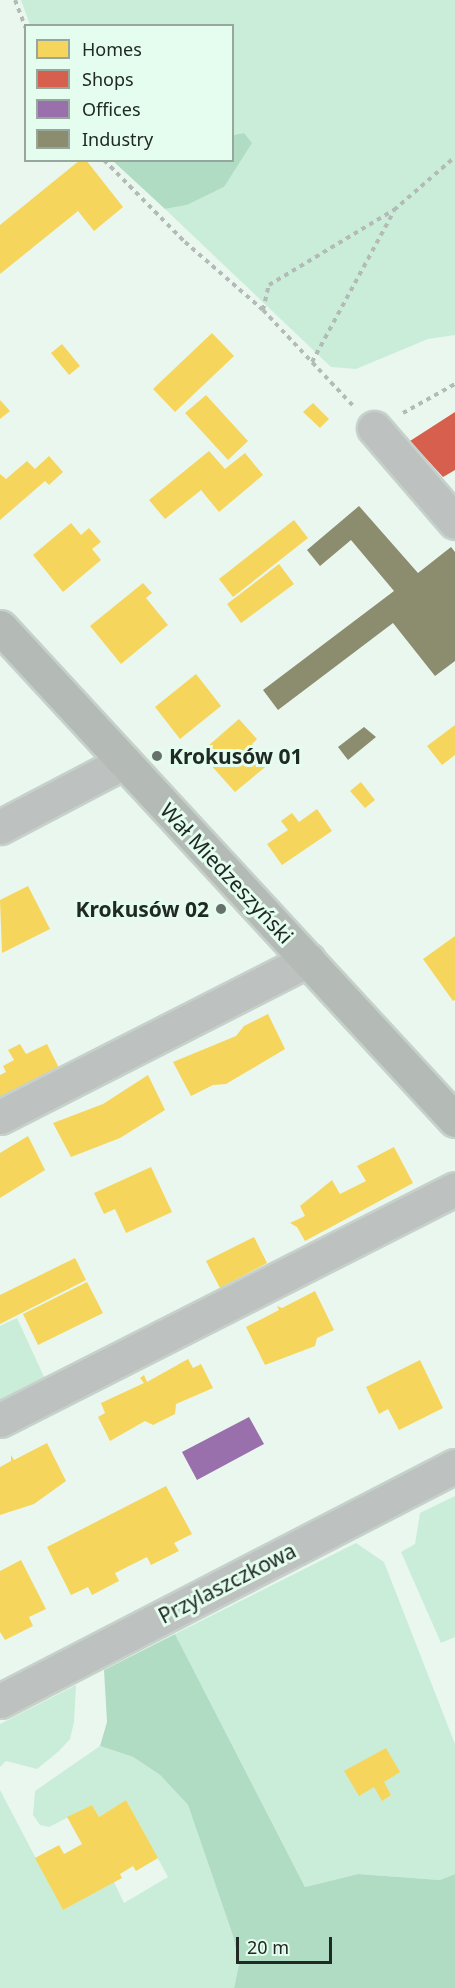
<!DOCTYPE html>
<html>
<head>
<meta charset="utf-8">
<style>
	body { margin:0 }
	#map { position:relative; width:455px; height:1988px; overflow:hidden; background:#eaf7ef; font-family:"Noto Sans",sans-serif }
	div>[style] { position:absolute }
	.green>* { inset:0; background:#caedd9 }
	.forest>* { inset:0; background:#b1dcc4 }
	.homes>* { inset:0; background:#f6d55c }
	.shops>* { inset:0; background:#d6604d }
	.offices>* { inset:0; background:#9970ab }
	.industry>* { inset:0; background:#8c8c6e }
	.path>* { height:4px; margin-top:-2px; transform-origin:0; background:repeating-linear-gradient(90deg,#b4bbb7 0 4.5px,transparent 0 9px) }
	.roads { filter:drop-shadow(2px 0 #c6d1cb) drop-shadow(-2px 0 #c6d1cb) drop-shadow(0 2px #c6d1cb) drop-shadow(0 -2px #c6d1cb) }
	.minor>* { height:33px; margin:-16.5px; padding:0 16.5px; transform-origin:16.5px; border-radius:16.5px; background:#bdc1bf }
	.major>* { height:33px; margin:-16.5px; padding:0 16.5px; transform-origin:16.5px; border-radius:16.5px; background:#b4bbb7 }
	.dots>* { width:16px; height:16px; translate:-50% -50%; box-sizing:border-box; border:3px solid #e4fdee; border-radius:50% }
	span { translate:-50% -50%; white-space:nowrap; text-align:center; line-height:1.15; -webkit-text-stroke:6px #e4fdee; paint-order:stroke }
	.poi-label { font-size:21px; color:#202924; font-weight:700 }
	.left { translate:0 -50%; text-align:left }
	.right { translate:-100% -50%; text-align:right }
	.street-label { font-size:21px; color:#202924 }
	.legend { position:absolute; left:24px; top:24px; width:210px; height:138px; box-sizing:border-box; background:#e4fdee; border:2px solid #96a89d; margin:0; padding:8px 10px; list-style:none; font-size:18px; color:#202924 }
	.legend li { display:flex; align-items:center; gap:12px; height:30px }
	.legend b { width:30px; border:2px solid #96a89d }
	.scale { position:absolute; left:236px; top:1937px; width:96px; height:27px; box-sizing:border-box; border:3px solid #202924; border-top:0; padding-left:8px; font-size:18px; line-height:21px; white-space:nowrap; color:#202924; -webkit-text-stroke:4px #e4fdee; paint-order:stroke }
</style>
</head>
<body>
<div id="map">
	<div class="green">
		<i style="clip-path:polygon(21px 0,455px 0,455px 335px,428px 339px,356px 369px,331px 367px,165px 209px,187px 205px,224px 187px,244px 133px,233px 135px,232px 26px,30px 25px)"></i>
		<i style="clip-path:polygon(17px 1318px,45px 1379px,0 1405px,0 1326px)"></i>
		<i style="clip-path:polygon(455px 1496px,455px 1637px,441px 1643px,401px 1552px,415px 1544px,420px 1513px)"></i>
		<i style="clip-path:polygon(356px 1543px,384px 1562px,455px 1744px,455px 1874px,440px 1880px,358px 1874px,305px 1887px,175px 1634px)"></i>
		<i style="clip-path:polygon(76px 1685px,74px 1722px,70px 1739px,59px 1751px,37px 1769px,6px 1761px,0 1767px,0 1724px)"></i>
		<i style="clip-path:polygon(100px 1746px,133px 1757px,160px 1775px,188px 1805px,233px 1936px,239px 1964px,234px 1988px,0 1988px,0 1790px,63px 1910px,114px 1882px,124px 1903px,168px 1877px,126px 1800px,99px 1817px,92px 1805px,49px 1827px,40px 1825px,33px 1815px,35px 1791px)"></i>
	</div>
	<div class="forest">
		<i style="clip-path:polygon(244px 133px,252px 143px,224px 187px,187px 205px,165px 209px,113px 161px,232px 160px,233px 135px)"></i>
		<i style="clip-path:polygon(175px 1634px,305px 1887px,358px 1874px,440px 1880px,455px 1874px,455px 1988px,234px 1988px,239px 1964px,233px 1936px,188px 1805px,160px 1775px,133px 1757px,100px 1746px,107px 1722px,104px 1670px)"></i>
	</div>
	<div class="homes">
		<i style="clip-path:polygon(80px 160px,86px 160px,123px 207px,94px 231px,78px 211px,0 274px,0 225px)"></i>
		<i style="clip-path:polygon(212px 333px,234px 356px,175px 412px,153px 389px)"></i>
		<i style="clip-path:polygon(62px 344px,80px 366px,69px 375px,51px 353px)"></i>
		<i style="clip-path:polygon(206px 395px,248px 441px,228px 460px,185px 413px)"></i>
		<i style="clip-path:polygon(0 400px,10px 411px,0 419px)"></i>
		<i style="clip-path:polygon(313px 403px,329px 419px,320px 428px,303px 412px)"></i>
		<i style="clip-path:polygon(209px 451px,225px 469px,245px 453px,263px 475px,219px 512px,201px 490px,165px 519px,149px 500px)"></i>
		<i style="clip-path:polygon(49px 456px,63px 472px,49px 485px,45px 481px,0 520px,0 474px,6px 479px,27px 461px,35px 469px)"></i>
		<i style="clip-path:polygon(294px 520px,308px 538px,233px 597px,219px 579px)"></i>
		<i style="clip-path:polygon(71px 523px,81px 535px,89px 528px,101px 542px,92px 549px,101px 560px,63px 592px,33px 555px)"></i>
		<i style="clip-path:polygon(279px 564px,294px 584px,241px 623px,227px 604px)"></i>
		<i style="clip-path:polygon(143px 583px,152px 593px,146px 598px,168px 625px,121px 664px,90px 626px)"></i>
		<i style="clip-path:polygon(196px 674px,221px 706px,180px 739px,155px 707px)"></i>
		<i style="clip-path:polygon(239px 719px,257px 739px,252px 744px,269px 764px,235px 792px,200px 753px)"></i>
		<i style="clip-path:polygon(455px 725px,455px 755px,442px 765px,427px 746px)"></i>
		<i style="clip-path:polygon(361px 782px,375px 800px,365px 808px,350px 791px)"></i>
		<i style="clip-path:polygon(317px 809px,332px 831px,282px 865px,267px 844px,288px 830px,281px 821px,292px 813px,299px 822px)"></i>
		<i style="clip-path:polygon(28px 886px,50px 929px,2px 953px,0 900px)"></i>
		<i style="clip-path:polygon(455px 936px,455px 1000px,453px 1001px,423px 959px)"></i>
		<i style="clip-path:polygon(268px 1014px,285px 1049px,226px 1084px,213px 1085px,191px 1096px,173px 1062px,236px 1036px,244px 1026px)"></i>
		<i style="clip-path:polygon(20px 1044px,26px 1054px,47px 1044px,59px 1068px,0 1098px,0 1075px,6px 1072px,3px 1066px,14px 1060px,8px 1050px)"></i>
		<i style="clip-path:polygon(148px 1075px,165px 1110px,120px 1138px,71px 1157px,53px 1123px,103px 1104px)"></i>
		<i style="clip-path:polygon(28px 1136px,45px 1170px,0 1198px,0 1153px)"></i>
		<i style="clip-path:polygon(394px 1147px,413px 1183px,305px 1241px,297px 1227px,290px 1223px,305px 1216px,300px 1206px,332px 1180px,340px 1194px,366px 1181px,357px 1166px)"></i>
		<i style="clip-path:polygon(151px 1167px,172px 1212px,126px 1233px,115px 1209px,104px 1214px,94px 1193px)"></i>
		<i style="clip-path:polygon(254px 1237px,267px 1263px,220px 1288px,206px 1261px)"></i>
		<i style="clip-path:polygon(75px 1258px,86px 1280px,0 1324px,0 1295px)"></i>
		<i style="clip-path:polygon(87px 1282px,103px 1313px,38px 1345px,23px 1314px)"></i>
		<i style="clip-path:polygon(315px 1291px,334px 1330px,317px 1338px,315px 1346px,265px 1365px,246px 1327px,279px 1310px,277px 1306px,282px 1308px)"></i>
		<i style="clip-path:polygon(188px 1359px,193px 1368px,201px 1364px,213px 1388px,176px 1404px,175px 1414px,153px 1425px,145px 1421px,110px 1441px,98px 1417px,105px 1413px,101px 1403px,144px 1383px,140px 1378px,144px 1375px,147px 1382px)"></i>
		<i style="clip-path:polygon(420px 1360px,443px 1408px,399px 1430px,388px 1409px,379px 1414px,366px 1387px)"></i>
		<i style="clip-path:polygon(47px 1443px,66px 1481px,34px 1504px,0 1515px,0 1467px,11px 1461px,11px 1455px,14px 1460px)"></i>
		<i style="clip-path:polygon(166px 1486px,192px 1534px,174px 1543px,179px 1551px,151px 1565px,147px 1557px,115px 1573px,119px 1581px,92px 1595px,88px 1587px,71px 1595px,47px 1547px)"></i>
		<i style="clip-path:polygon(21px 1560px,46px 1609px,29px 1617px,33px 1626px,5px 1640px,0 1632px,0 1571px)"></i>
		<i style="clip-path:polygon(386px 1748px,400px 1772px,384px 1782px,391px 1795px,382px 1801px,374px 1787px,359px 1796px,344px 1771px)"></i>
		<i style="clip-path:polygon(126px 1800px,158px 1858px,136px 1871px,133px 1866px,120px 1874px,122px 1878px,63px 1910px,35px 1858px,59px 1845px,64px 1854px,82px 1844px,67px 1817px,92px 1805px,99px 1817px)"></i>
	</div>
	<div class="shops">
		<i style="clip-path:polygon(455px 412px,455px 470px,443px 477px,410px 441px)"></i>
	</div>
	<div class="offices">
		<i style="clip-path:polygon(249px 1417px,264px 1444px,197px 1480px,182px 1452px)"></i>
	</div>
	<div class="industry">
		<i style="clip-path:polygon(359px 506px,418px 573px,451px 547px,455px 552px,455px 661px,435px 676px,393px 623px,278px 710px,263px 690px,394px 591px,351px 540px,320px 566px,307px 550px)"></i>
		<i style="clip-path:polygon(364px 727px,376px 737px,348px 760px,338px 747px)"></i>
	</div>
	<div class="path">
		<i style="left:15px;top:0;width:31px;rotate:69deg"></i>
		<i style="left:104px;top:160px;width:115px;rotate:45.4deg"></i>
		<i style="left:185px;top:242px;width:103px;rotate:41.1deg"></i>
		<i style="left:263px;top:310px;width:132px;rotate:46.8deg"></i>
		<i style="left:263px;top:310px;width:26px;rotate:-77deg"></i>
		<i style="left:269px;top:285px;width:146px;rotate:-31deg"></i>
		<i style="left:394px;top:210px;width:81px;rotate:-41deg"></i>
		<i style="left:312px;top:362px;width:172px;rotate:-61.5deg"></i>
		<i style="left:403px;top:413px;width:60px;rotate:-29.1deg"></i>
	</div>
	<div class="roads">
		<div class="minor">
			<i style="left:374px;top:428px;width:124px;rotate:49.2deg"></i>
			<i style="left:0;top:827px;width:140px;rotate:-27.7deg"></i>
			<i style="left:0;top:1117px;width:346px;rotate:-27deg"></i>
			<i style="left:0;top:1420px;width:510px;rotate:-26.92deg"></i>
			<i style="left:0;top:1701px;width:512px;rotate:-27.32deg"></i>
		</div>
		<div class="major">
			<i style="left:0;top:627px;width:671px;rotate:47.3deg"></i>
		</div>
	</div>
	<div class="dots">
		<i style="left:157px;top:756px;background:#67716b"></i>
		<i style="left:221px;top:909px;background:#67716b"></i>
	</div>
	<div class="poi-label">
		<span class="left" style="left:169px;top:756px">Krokusów 01</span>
		<span class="right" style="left:209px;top:909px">Krokusów 02</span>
	</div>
	<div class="street-label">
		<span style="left:227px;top:873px;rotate:47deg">Wał Miedzeszyński</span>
		<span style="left:227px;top:1583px;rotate:-27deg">Przylaszczkowa</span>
	</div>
	<ul class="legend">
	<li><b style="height:16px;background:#f6d55c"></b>Homes</li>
	<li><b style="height:16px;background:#d6604d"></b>Shops</li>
	<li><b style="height:16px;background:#9970ab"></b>Offices</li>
	<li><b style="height:16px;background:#8c8c6e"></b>Industry</li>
	</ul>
	<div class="scale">20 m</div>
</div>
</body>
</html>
